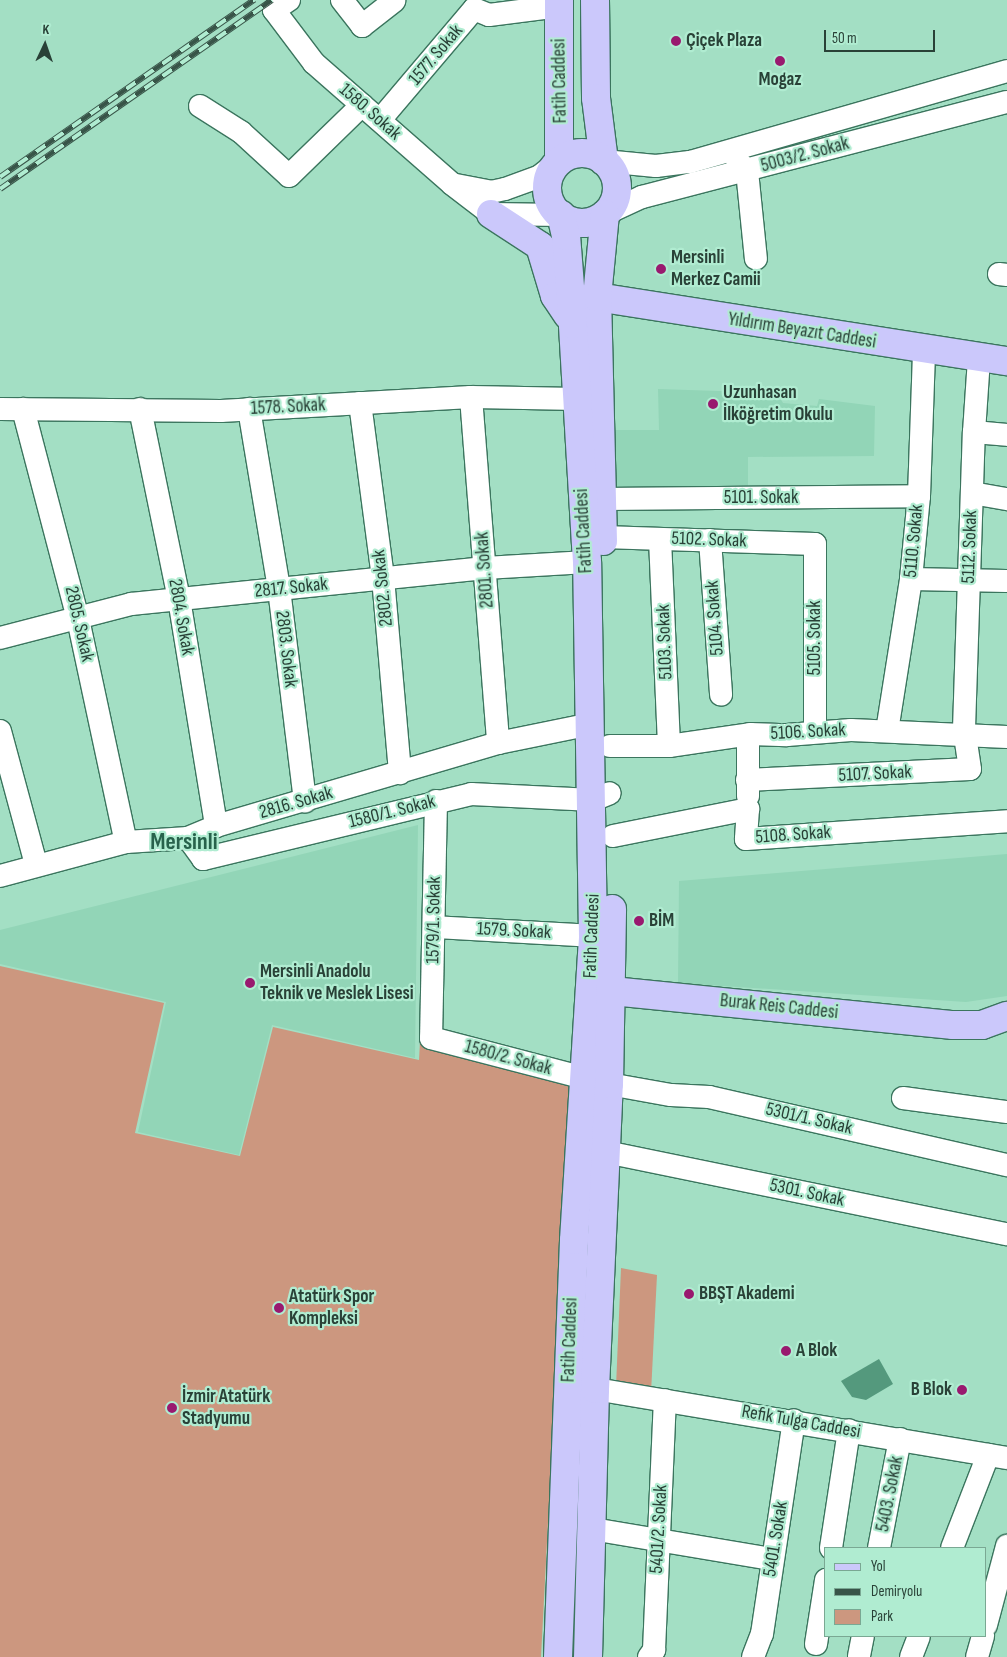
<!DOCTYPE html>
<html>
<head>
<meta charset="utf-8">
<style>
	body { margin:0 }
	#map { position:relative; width:1007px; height:1657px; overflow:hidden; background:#a3dfc4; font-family:"Sofia Sans Condensed",sans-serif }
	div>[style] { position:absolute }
	.built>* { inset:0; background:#92d5b7 }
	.green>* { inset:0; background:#cc977f }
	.water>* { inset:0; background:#54997d }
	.roads { filter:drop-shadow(1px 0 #3b755e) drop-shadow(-1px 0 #3b755e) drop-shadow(0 1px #3b755e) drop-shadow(0 -1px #3b755e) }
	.minor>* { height:22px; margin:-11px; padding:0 11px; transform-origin:11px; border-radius:11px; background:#fff }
	.major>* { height:28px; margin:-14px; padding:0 14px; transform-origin:14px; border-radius:14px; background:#cbc8fb }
	.major>.ring { margin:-14px; padding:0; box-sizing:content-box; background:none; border:28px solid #cbc8fb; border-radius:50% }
	.rail>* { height:5.5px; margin-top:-2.75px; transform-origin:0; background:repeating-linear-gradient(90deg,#b0ecd1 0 11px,#385448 0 22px); box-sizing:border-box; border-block:1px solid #385448 }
	.dots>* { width:14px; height:14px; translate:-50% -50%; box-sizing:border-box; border:2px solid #b0ecd1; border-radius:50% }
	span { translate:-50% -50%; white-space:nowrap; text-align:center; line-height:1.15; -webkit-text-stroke:4.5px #b0ecd1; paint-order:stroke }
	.poi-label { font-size:19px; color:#294137; font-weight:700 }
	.left { translate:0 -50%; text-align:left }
	.right { translate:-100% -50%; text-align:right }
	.street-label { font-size:19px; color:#294137 }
	.district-label { font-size:24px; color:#28624c; font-weight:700 }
	.legend { position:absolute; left:824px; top:1547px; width:162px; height:90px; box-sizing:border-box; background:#b0ecd1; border:1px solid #7aa893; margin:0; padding:6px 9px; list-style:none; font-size:15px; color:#294137 }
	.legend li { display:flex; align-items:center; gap:10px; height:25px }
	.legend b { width:25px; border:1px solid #7aa893 }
	.north { position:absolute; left:20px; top:20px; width:50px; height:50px; -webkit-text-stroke:4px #b0ecd1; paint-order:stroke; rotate:3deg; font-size:14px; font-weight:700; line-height:20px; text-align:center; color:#294137 }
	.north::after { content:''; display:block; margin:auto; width:18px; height:22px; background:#294137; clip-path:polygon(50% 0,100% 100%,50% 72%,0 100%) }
	.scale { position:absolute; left:824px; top:30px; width:111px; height:22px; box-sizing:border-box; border:2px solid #294137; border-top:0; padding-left:6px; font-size:15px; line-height:18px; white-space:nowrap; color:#294137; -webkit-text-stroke:4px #b0ecd1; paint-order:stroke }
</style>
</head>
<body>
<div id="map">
	<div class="built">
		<i style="clip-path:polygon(658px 389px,777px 393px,783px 403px,817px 406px,819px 399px,875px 406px,874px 456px,748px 457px,748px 496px,608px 495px,606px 430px,659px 430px)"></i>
		<i style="clip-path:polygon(418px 825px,415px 1058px,272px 1025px,239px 1155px,138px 1132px,166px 1002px,0 964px,0 930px)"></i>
		<i style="clip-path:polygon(1007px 854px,1007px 996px,966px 1002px,678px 983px,679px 881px)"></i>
	</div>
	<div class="green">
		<i style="clip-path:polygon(0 966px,164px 1003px,135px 1133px,240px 1156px,273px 1027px,419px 1060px,420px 1041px,571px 1081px,541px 1657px,0 1657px)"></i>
		<i style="clip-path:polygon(621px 1268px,657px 1275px,651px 1393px,616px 1387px)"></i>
	</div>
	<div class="water">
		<i style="clip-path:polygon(879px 1359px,893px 1384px,866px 1400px,852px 1397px,841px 1381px)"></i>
	</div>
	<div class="roads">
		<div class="minor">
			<i style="left:289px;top:0;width:18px;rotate:146deg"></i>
			<i style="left:274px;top:10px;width:66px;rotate:53deg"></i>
			<i style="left:314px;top:63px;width:184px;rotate:41.2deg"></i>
			<i style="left:452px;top:184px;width:49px;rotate:37.6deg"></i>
			<i style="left:491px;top:214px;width:70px;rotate:0.8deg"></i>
			<i style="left:342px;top:0;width:33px;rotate:52deg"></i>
			<i style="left:362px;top:26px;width:41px;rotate:-38deg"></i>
			<i style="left:200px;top:106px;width:49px;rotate:32.4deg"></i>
			<i style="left:241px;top:132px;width:65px;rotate:42.5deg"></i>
			<i style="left:289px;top:176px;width:102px;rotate:-44.2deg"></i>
			<i style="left:380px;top:120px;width:145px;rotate:-49.7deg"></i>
			<i style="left:474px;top:9px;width:16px;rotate:22deg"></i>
			<i style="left:489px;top:15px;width:71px;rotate:-7.3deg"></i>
			<i style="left:737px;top:160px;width:15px;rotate:48deg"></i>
			<i style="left:747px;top:171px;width:88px;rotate:84.2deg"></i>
			<i style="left:604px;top:161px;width:52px;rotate:5.5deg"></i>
			<i style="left:656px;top:166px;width:34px;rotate:-7deg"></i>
			<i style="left:690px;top:162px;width:330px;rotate:-16deg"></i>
			<i style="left:456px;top:185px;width:36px;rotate:11deg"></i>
			<i style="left:491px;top:192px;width:14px;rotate:-12deg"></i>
			<i style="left:505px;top:189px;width:37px;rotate:-20deg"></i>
			<i style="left:540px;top:176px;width:24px;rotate:-38deg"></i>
			<i style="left:605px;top:214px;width:41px;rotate:-24.7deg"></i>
			<i style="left:642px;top:197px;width:377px;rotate:-14.6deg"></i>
			<i style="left:999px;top:274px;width:8px;rotate:7deg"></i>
			<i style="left:471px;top:397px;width:347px;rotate:85.5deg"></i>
			<i style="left:360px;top:403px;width:177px;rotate:82.5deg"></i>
			<i style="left:383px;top:578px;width:196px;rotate:85deg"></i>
			<i style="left:0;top:409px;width:221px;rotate:0.5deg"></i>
			<i style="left:221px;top:411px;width:250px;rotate:-3.2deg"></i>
			<i style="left:471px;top:397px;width:106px;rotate:1.1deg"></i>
			<i style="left:23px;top:409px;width:217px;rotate:75.3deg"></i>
			<i style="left:78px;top:619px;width:228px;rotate:77.9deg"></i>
			<i style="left:140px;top:409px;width:194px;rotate:78.4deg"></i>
			<i style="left:179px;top:599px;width:230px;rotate:80.7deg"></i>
			<i style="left:249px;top:409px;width:182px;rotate:80.5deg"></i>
			<i style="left:279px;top:589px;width:214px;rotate:83deg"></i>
			<i style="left:974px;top:432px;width:33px;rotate:5deg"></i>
			<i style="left:972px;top:493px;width:36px;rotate:10deg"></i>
			<i style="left:602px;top:499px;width:317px;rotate:-0.5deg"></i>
			<i style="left:603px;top:537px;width:212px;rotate:1.9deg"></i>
			<i style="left:815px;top:544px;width:188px;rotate:90deg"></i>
			<i style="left:660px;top:539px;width:207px;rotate:87.5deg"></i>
			<i style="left:710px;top:540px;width:155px;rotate:85.9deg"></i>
			<i style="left:911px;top:579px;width:96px;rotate:1.2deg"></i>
			<i style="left:0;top:638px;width:135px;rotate:-14.5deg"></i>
			<i style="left:131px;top:604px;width:356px;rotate:-5.8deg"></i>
			<i style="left:485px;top:568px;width:102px;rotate:-3.4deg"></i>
			<i style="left:0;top:731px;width:138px;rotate:74.9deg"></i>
			<i style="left:887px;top:731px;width:154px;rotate:-81deg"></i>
			<i style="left:911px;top:579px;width:83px;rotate:-84.5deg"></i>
			<i style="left:919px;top:496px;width:146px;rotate:-88deg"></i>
			<i style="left:610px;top:746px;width:59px"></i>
			<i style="left:669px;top:746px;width:82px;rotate:-8.4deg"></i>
			<i style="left:750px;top:734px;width:37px;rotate:2deg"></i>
			<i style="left:787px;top:735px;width:64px;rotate:-4.5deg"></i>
			<i style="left:851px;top:730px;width:156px;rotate:2.6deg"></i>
			<i style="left:747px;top:780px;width:223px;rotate:-2.8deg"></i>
			<i style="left:970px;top:769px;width:40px;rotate:-98.5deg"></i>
			<i style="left:964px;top:729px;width:297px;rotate:-88.1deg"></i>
			<i style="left:974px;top:432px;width:74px;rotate:-86.1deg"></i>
			<i style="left:748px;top:796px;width:60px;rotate:-90deg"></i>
			<i style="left:436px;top:801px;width:237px;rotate:91.2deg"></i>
			<i style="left:431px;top:1038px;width:159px;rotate:14.6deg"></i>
			<i style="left:613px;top:836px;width:138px;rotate:-11.3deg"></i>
			<i style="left:748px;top:809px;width:30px;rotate:94deg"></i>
			<i style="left:746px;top:839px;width:262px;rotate:-3.9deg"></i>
			<i style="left:188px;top:838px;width:26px;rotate:54deg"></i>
			<i style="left:203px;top:859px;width:276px;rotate:-13.6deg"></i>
			<i style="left:471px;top:794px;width:122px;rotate:2.8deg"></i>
			<i style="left:593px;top:800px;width:18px;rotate:-22deg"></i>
			<i style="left:0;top:876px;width:131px;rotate:-15.1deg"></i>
			<i style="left:126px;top:842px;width:62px;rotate:-3.7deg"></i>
			<i style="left:188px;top:838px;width:30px;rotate:-23deg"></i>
			<i style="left:216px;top:826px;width:294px;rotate:-16.4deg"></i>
			<i style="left:498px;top:743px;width:95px;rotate:-11.5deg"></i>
			<i style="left:434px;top:927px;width:159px;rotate:3.2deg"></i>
			<i style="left:609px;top:1084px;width:63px;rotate:10.1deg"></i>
			<i style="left:671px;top:1095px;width:38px;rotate:3deg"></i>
			<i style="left:709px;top:1097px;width:306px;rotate:12.9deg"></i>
			<i style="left:903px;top:1098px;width:105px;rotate:7.7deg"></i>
			<i style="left:606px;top:1152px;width:409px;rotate:11.6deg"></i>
			<i style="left:595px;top:1389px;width:418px;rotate:9.5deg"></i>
			<i style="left:592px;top:1529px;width:182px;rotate:9.5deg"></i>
			<i style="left:831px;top:1548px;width:119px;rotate:-81.3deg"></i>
			<i style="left:879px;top:1548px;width:111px;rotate:-79.1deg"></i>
			<i style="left:952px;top:1548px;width:100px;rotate:-68.8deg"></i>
			<i style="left:986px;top:1625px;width:82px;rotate:-75.1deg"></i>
			<i style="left:816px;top:1644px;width:65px;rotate:-81.1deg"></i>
			<i style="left:859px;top:1656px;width:20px;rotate:-79deg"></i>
			<i style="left:649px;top:1657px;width:9px;rotate:-54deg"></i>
			<i style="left:654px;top:1650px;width:250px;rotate:-87.5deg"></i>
			<i style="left:753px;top:1657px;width:25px;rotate:-69deg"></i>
			<i style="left:762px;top:1634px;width:216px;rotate:-81.5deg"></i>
			<i style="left:911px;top:1657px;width:22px;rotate:-69deg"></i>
			<i style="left:977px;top:1657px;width:22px;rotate:-74deg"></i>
		</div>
		<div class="major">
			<i style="left:559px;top:0;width:161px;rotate:90deg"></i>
			<i style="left:595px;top:0;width:98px;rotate:89.4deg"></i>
			<i style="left:596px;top:98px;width:64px;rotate:82.8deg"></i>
			<i class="ring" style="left:547px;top:153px;width:42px;height:42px"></i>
			<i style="left:491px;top:214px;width:59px;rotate:33.1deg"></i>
			<i style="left:540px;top:246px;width:52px;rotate:73.3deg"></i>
			<i style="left:555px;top:296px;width:23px;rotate:56deg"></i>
			<i style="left:597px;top:297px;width:415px;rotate:8.9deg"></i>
			<i style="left:603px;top:541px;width:244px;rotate:-91.4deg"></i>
			<i style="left:597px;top:297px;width:83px;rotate:-84.5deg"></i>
			<i style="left:599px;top:979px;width:18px;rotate:43deg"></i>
			<i style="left:612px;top:991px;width:343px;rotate:5.7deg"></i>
			<i style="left:953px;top:1025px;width:29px"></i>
			<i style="left:982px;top:1025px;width:27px;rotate:-20deg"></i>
			<i style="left:558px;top:1657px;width:417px;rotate:-87.8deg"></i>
			<i style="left:574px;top:1240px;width:305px;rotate:-86.4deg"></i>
			<i style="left:593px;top:936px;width:374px;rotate:-90.9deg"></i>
			<i style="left:587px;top:562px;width:238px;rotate:-93.4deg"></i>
			<i style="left:573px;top:324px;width:88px;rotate:-94.5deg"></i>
			<i style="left:566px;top:236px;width:22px;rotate:-103deg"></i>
			<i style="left:588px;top:1657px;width:268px;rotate:-88.5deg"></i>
			<i style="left:595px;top:1389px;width:305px;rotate:-87.4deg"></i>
			<i style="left:609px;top:1084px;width:175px;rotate:-89deg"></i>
		</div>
	</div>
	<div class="rail">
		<i style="left:0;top:177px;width:310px;rotate:-34.9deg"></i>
		<i style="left:0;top:189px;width:331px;rotate:-34.8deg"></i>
	</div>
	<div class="dots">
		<i style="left:676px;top:41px;background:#99196f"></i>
		<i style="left:780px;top:61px;background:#99196f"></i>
		<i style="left:661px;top:269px;background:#99196f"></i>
		<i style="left:713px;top:404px;background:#99196f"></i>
		<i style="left:639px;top:921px;background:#99196f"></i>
		<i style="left:250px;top:983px;background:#99196f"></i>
		<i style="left:689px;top:1294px;background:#99196f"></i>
		<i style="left:279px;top:1308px;background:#99196f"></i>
		<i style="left:786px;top:1351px;background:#99196f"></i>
		<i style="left:962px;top:1390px;background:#99196f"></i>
		<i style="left:172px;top:1408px;background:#99196f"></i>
	</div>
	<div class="poi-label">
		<span class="left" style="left:686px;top:41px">Çiçek Plaza</span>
		<span style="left:780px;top:80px">Mogaz</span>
		<span class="left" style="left:671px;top:269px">Mersinli<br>Merkez Camii</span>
		<span class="left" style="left:723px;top:404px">Uzunhasan<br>İlköğretim Okulu</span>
		<span class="left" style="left:649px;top:921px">BİM</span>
		<span class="left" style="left:260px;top:983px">Mersinli Anadolu<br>Teknik ve Meslek Lisesi</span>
		<span class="left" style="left:699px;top:1294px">BBŞT Akademi</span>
		<span class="left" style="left:289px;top:1308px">Atatürk Spor<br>Kompleksi</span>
		<span class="left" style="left:796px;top:1351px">A Blok</span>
		<span class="right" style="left:952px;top:1390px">B Blok</span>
		<span class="left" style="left:182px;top:1408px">İzmir Atatürk<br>Stadyumu</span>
	</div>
	<div class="street-label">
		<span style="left:436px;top:55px;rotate:-50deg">1577. Sokak</span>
		<span style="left:560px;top:81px;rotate:-91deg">Fatih Caddesi</span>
		<span style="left:370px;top:112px;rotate:41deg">1580. Sokak</span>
		<span style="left:805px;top:155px;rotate:-15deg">5003/2. Sokak</span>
		<span style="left:802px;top:331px;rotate:9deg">Yıldırım Beyazıt Caddesi</span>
		<span style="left:288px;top:407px;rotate:-3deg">1578. Sokak</span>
		<span style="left:761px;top:498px">5101. Sokak</span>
		<span style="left:584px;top:531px;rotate:-93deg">Fatih Caddesi</span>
		<span style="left:709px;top:540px;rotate:2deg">5102. Sokak</span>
		<span style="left:914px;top:541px;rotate:-85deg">5110. Sokak</span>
		<span style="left:970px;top:547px;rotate:-88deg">5112. Sokak</span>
		<span style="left:485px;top:570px;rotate:-94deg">2801. Sokak</span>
		<span style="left:291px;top:588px;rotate:-6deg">2817. Sokak</span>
		<span style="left:383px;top:588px;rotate:-96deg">2802. Sokak</span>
		<span style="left:181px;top:617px;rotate:80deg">2804. Sokak</span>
		<span style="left:715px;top:618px;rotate:-94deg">5104. Sokak</span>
		<span style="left:79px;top:624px;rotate:77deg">2805. Sokak</span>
		<span style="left:815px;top:638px;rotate:-90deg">5105. Sokak</span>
		<span style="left:665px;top:642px;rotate:-92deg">5103. Sokak</span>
		<span style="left:286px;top:649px;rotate:83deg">2803. Sokak</span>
		<span style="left:808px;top:732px;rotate:-3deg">5106. Sokak</span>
		<span style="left:875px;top:774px;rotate:-3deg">5107. Sokak</span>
		<span style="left:296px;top:803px;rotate:-16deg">2816. Sokak</span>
		<span style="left:392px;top:812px;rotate:-14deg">1580/1. Sokak</span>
		<span style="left:793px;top:835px;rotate:-4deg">5108. Sokak</span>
		<span style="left:434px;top:920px;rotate:-89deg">1579/1. Sokak</span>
		<span style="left:514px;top:931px;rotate:3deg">1579. Sokak</span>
		<span style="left:592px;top:936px;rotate:-88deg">Fatih Caddesi</span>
		<span style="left:779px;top:1007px;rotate:6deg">Burak Reis Caddesi</span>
		<span style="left:508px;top:1058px;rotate:15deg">1580/2. Sokak</span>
		<span style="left:809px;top:1119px;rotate:13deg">5301/1. Sokak</span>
		<span style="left:807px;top:1193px;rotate:12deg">5301. Sokak</span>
		<span style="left:570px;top:1340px;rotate:-88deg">Fatih Caddesi</span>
		<span style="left:801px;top:1422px;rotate:10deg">Refik Tulga Caddesi</span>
		<span style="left:890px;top:1494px;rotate:-79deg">5403. Sokak</span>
		<span style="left:659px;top:1529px;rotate:-87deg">5401/2. Sokak</span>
		<span style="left:776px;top:1539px;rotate:-81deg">5401. Sokak</span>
	</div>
	<div class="district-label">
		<span style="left:184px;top:842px">Mersinli</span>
	</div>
	<ul class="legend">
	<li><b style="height:6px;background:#cbc8fb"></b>Yol</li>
	<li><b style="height:6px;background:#385448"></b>Demiryolu</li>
	<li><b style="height:14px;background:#cc977f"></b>Park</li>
	</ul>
	<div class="north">K</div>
	<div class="scale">50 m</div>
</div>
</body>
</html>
